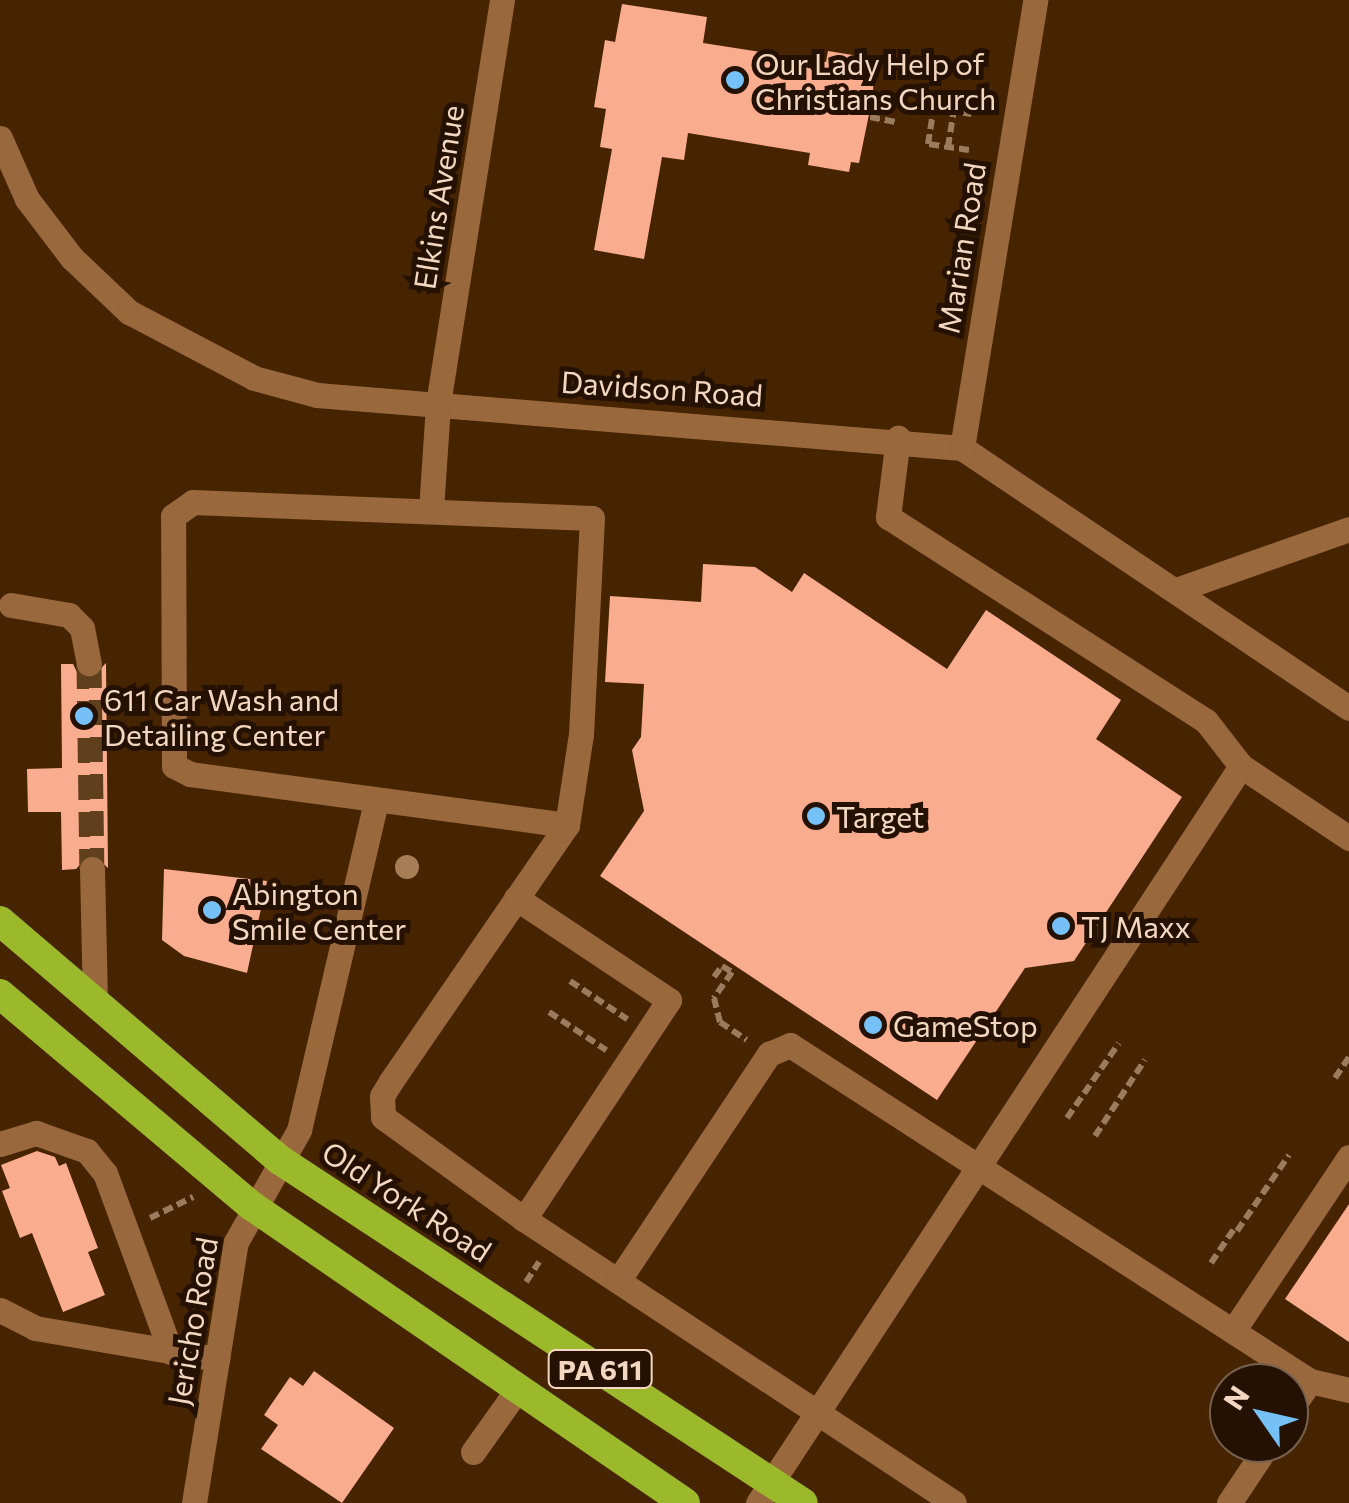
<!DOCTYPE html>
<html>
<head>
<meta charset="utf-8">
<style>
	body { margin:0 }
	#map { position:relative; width:1349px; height:1503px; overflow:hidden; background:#462400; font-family:Commissioner,sans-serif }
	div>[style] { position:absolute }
	.building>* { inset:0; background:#faac8f }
	.minor-tunnel>* { height:25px; margin-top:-12.5px; transform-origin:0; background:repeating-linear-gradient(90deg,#603f1d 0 25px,transparent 0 37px) }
	.path>* { height:6px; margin-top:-3px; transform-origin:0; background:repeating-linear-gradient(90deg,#9a7b5e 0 10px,transparent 0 15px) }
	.minor>* { height:25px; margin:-12.5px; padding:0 12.5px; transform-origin:12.5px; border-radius:12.5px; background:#99683c }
	.highway>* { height:30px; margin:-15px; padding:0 15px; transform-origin:15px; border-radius:15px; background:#9bb92a }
	.trees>* { width:24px; height:24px; margin:-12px; border-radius:50%; background:#a77d56 }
	.dots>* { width:28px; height:28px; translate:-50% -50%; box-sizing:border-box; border:5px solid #241101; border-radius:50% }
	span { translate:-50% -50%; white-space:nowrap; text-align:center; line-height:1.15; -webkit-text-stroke:10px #241101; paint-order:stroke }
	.shield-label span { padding:2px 8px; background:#241101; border:2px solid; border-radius:8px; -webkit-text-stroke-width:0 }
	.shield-label { font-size:28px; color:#f3d7c1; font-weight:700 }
	.poi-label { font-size:30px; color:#f3d7c1 }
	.left { translate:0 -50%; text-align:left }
	.street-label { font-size:30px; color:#f3d7c1 }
	.north { position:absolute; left:1209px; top:1363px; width:100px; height:100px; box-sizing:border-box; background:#241101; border:2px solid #77604e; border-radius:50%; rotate:304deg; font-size:28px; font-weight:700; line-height:40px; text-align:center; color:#f3d7c1 }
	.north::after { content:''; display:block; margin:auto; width:35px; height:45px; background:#75c0f6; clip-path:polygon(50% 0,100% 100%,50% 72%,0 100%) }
</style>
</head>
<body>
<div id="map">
	<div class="building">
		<i style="clip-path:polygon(622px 4px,707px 17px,703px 43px,826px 62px,828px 51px,865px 57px,864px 64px,874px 66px,873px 95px,859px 163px,851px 162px,849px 172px,808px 165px,810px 153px,688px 133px,684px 160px,662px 157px,644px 259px,594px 250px,612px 149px,600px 147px,606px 109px,594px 107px,605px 40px,615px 42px)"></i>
		<i style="clip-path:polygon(703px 564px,755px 567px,792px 592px,804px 573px,947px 669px,986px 610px,1121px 700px,1096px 739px,1182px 797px,1074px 961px,1025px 968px,937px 1100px,600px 876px,644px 811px,632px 750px,641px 737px,644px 684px,605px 682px,610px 596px,701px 602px)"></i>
		<i style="clip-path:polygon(106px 663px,108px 868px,91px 853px,76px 869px,62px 870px,61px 812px,28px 812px,27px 769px,62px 768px,61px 664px,73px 664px,78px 674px,91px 679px)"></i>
		<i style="clip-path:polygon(164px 869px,267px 881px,247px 973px,184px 956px,162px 940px)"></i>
		<i style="clip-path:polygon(37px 1151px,55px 1157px,59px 1166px,66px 1163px,98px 1248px,88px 1252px,105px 1295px,63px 1312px,32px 1233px,20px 1238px,2px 1191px,10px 1188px,1px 1165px)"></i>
		<i style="clip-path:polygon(1349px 1204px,1349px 1342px,1285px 1299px)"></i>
		<i style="clip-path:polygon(314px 1371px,394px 1428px,342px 1503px,261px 1449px,278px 1425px,264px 1415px,290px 1377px,303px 1386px)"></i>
	</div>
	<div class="minor-tunnel">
		<i style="left:89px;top:663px;width:206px;rotate:89.2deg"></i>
	</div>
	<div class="path">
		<i style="left:870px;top:117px;width:26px;rotate:11deg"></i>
		<i style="left:948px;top:147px;width:37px;rotate:-81deg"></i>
		<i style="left:969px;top:150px;width:41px;rotate:-171.7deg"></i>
		<i style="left:928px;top:144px;width:36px;rotate:-81deg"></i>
		<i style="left:934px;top:108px;width:38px;rotate:9deg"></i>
		<i style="left:714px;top:977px;width:14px;rotate:-54deg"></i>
		<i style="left:722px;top:966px;width:12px;rotate:31deg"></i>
		<i style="left:732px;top:972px;width:32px;rotate:125deg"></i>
		<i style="left:714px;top:998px;width:25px;rotate:76deg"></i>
		<i style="left:720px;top:1022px;width:32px;rotate:34deg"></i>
		<i style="left:570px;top:981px;width:69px;rotate:33.7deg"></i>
		<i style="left:549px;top:1012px;width:69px;rotate:33.7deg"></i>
		<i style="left:1335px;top:1078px;width:25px;rotate:-56deg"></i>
		<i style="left:1067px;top:1118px;width:91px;rotate:-55.3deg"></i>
		<i style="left:1095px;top:1136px;width:91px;rotate:-56.7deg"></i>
		<i style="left:150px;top:1218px;width:48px;rotate:-26deg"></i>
		<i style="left:1237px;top:1231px;width:92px;rotate:-55.6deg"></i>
		<i style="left:1211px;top:1263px;width:41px;rotate:-55.9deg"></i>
		<i style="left:526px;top:1282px;width:24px;rotate:-57deg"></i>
	</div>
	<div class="minor">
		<i style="left:0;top:138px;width:67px;rotate:66.1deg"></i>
		<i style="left:27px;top:199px;width:74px;rotate:52.7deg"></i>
		<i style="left:72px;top:258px;width:79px;rotate:43.5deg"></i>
		<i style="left:129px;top:312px;width:141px;rotate:27.8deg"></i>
		<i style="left:254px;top:378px;width:65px;rotate:15.1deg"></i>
		<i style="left:317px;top:395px;width:647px;rotate:4.7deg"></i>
		<i style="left:962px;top:448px;width:466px;rotate:33.9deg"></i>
		<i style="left:962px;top:448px;width:454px;rotate:-80.7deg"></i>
		<i style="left:431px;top:510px;width:106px;rotate:-86.2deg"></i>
		<i style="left:438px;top:404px;width:409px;rotate:-81deg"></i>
		<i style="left:1176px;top:590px;width:183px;rotate:-19.4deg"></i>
		<i style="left:11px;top:605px;width:59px;rotate:9.8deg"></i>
		<i style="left:69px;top:615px;width:18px;rotate:45deg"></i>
		<i style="left:82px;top:628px;width:36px;rotate:79deg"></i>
		<i style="left:1241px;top:766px;width:130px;rotate:33.7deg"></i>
		<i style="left:567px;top:825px;width:380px;rotate:-172.3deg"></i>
		<i style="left:190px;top:774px;width:18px;rotate:-153deg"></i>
		<i style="left:174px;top:766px;width:250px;rotate:-90.2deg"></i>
		<i style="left:173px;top:516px;width:24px;rotate:-35deg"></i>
		<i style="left:193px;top:502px;width:399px;rotate:2.3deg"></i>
		<i style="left:592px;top:518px;width:216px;rotate:92.9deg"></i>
		<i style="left:581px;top:734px;width:92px;rotate:98.7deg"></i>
		<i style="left:567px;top:825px;width:311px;rotate:124.5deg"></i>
		<i style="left:391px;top:1081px;width:17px;rotate:121deg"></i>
		<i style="left:382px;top:1096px;width:21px;rotate:87deg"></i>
		<i style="left:383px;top:1117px;width:174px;rotate:35.9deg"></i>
		<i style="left:524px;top:1219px;width:515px;rotate:33.44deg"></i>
		<i style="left:92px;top:869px;width:136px;rotate:88.7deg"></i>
		<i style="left:516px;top:898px;width:184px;rotate:33.7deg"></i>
		<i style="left:669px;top:1000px;width:263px;rotate:123.5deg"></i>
		<i style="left:0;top:1144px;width:38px;rotate:-17deg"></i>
		<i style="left:36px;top:1133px;width:54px;rotate:19.4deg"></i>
		<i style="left:87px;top:1151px;width:28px;rotate:51deg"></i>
		<i style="left:105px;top:1173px;width:191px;rotate:69.8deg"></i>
		<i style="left:618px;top:1281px;width:273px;rotate:-56.4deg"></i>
		<i style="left:769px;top:1054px;width:23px;rotate:-23deg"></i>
		<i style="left:790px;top:1045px;width:619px;rotate:32.87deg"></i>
		<i style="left:1310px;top:1381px;width:40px;rotate:13deg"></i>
		<i style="left:0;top:1310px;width:39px;rotate:27deg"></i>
		<i style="left:35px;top:1328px;width:185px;rotate:9.7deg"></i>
		<i style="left:1233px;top:1331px;width:209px;rotate:-56.3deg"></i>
		<i style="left:1289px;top:1412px;width:37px;rotate:-56deg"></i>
		<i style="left:473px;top:1452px;width:76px;rotate:-54.6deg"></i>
		<i style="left:194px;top:1503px;width:264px;rotate:-80.9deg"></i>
		<i style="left:236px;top:1242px;width:129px;rotate:-60.6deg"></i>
		<i style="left:299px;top:1130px;width:338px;rotate:-76.8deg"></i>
		<i style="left:758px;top:1503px;width:881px;rotate:-56.76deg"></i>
		<i style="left:1241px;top:766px;width:57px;rotate:-127.9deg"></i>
		<i style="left:1206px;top:721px;width:378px;rotate:-147.3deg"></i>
		<i style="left:888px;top:517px;width:80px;rotate:-82.8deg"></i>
		<i style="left:1229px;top:1503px;width:72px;rotate:-56.3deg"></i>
	</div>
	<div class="highway">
		<i style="left:0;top:921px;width:368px;rotate:40.5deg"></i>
		<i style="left:280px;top:1160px;width:625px;rotate:33.26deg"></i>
		<i style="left:0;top:994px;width:329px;rotate:40.1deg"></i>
		<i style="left:252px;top:1206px;width:525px;rotate:34.45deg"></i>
	</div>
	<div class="trees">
		<i style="left:407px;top:867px"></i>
	</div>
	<div class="dots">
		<i style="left:735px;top:80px;background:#75c0f6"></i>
		<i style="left:84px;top:716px;background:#75c0f6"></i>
		<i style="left:816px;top:816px;background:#75c0f6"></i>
		<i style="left:212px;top:910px;background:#75c0f6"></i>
		<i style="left:1061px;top:926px;background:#75c0f6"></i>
		<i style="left:873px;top:1025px;background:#75c0f6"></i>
	</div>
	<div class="shield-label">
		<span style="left:600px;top:1369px">PA 611</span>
	</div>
	<div class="poi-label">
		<span class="left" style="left:755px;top:80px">Our Lady Help of<br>Christians Church</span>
		<span class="left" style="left:104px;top:716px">611 Car Wash and<br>Detailing Center</span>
		<span class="left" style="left:836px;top:816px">Target</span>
		<span class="left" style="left:232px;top:910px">Abington<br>Smile Center</span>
		<span class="left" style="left:1081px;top:926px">TJ Maxx</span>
		<span class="left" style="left:893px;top:1025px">GameStop</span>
	</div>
	<div class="street-label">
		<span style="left:438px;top:197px;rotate:-81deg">Elkins Avenue</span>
		<span style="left:961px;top:248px;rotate:-81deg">Marian Road</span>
		<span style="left:662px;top:388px;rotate:4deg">Davidson Road</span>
		<span style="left:407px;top:1201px;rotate:33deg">Old York Road</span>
		<span style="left:192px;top:1321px;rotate:-80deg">Jericho Road</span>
	</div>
	<div class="north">N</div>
</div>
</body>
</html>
